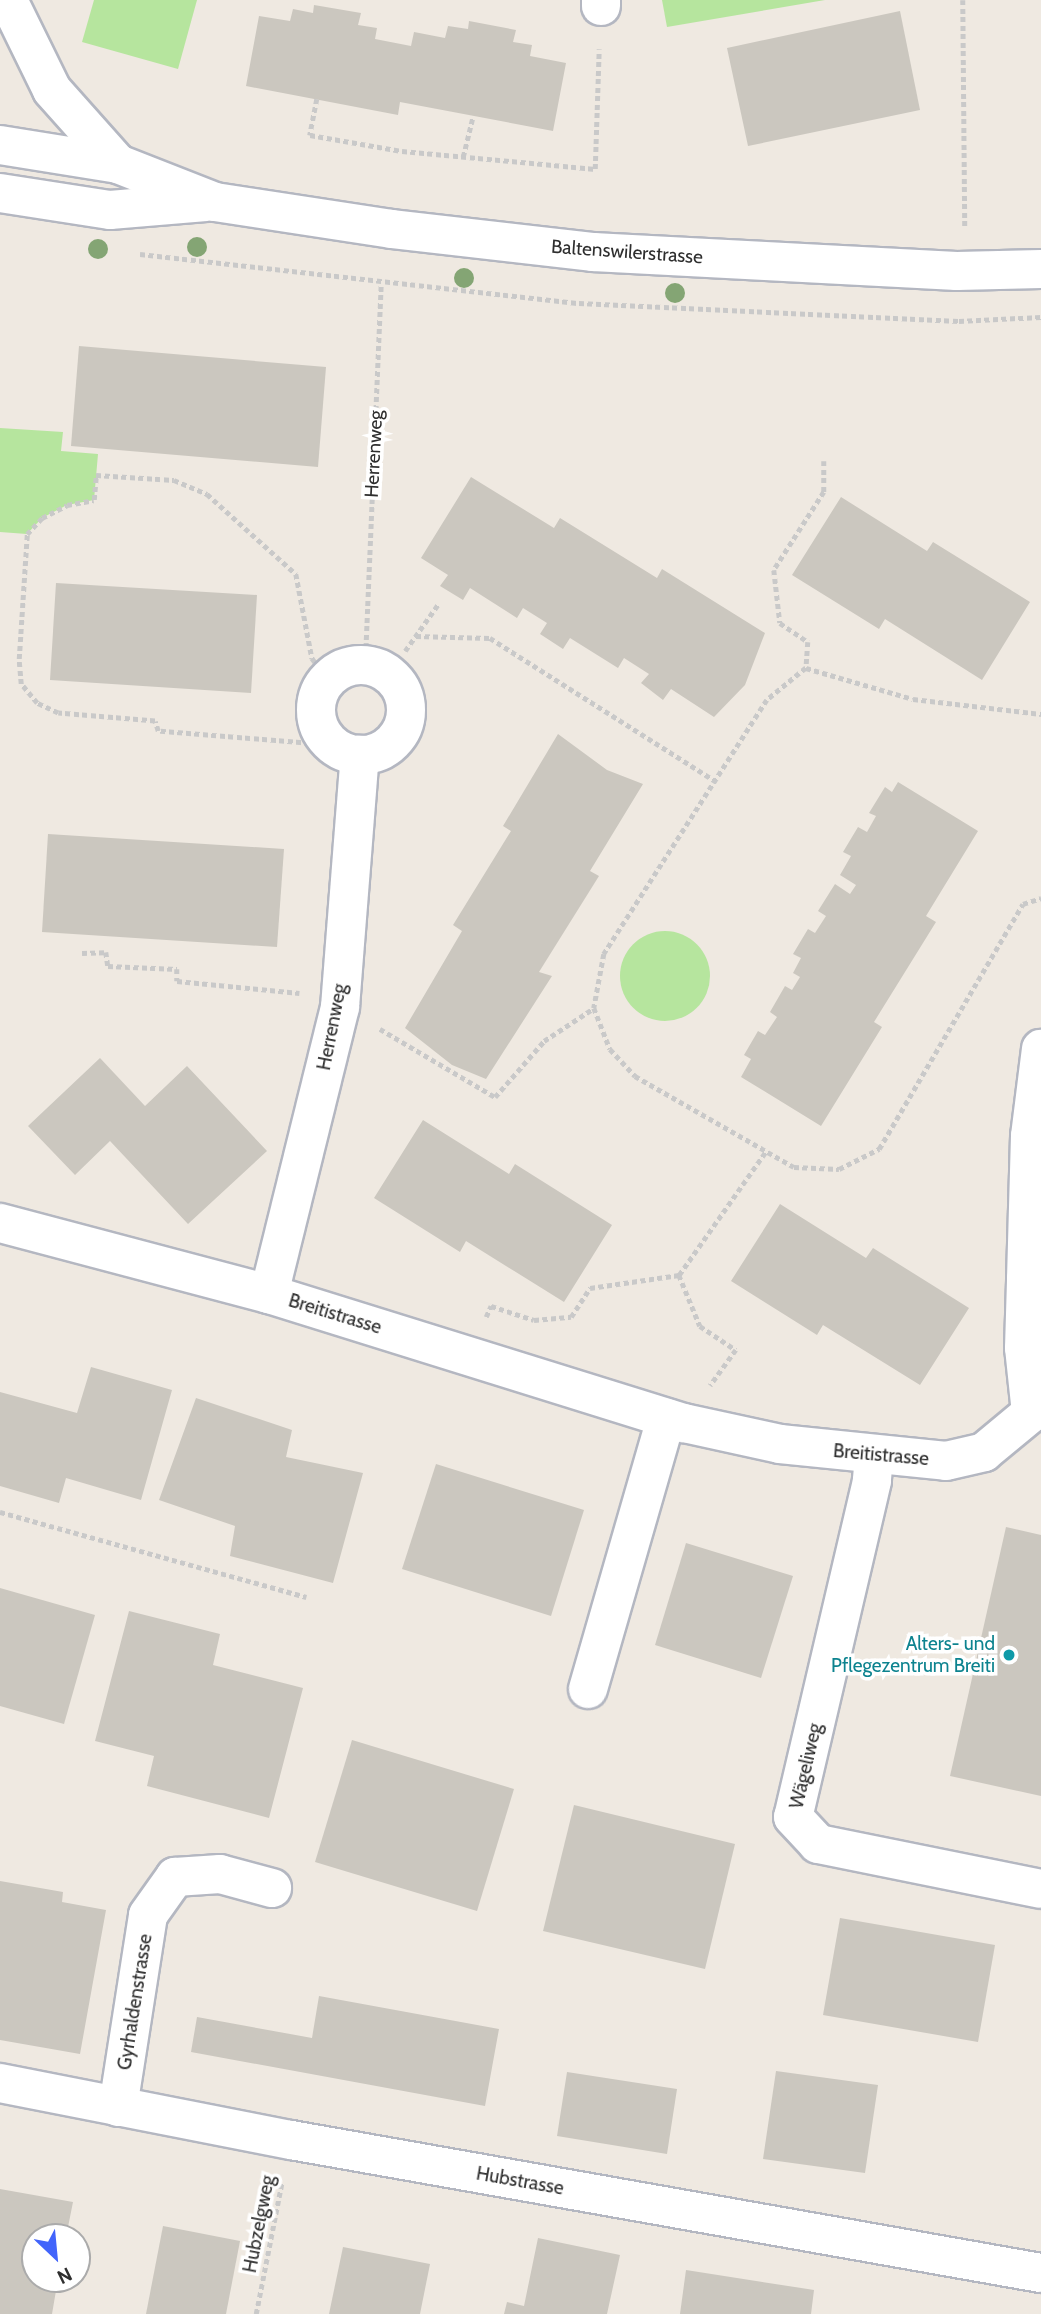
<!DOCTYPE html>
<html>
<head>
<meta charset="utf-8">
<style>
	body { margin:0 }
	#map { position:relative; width:1041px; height:2314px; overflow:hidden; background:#efe9e1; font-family:Cabin,sans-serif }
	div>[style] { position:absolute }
	.green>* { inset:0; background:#b6e59e }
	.round { border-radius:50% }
	.building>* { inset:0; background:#cbc7bf }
	.path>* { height:4.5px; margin-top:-2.25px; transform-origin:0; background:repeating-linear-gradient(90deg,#c9c9c9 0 5px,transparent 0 8.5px) }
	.roads { filter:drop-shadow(2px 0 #b4b7c1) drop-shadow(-2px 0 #b4b7c1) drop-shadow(0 2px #b4b7c1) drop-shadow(0 -2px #b4b7c1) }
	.minor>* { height:38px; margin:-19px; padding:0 19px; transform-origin:19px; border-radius:19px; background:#fff }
	.minor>.ring { margin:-19px; padding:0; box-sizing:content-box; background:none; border:38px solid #fff; border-radius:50% }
	.secondary>* { height:38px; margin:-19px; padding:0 19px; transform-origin:19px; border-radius:19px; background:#fff }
	.trees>* { width:20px; height:20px; margin:-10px; border-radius:50%; background:#84a574 }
	.dots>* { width:19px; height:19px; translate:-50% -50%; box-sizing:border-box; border:4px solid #fff; border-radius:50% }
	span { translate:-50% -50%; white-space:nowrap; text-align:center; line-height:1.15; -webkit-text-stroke:7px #fff; paint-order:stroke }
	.street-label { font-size:19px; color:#2e2e2e }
	.culture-label { font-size:19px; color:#0d838f }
	.right { translate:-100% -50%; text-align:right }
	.north { position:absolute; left:21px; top:2223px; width:70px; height:70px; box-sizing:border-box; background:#fff; border:2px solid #ababab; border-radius:50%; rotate:154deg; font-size:19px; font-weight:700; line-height:28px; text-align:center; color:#2e2e2e }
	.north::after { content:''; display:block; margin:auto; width:24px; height:32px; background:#4264fb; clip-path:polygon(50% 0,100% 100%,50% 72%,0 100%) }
</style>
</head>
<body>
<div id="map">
	<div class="green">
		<i style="clip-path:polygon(94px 0,197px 0,178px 69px,82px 42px)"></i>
		<i style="clip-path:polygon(662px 0,825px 0,667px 27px)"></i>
		<i style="clip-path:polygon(0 428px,63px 432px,61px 451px,98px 454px,94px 500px,67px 505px,42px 518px,27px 534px,0 532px)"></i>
		<i class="round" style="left:620px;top:931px;width:90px;height:90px"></i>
	</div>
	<div class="building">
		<i style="clip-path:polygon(314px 5px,361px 13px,358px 25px,377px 28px,375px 39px,411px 46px,414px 32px,445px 38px,448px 26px,468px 29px,469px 21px,516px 30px,513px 42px,532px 45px,530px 56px,566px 63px,553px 131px,400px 102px,398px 115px,246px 86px,259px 16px,290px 21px,293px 9px,313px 13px)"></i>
		<i style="clip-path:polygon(900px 11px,920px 110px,748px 146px,727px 48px)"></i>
		<i style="clip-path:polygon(79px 346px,326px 367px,318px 467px,71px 446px)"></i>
		<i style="clip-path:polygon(471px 477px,554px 528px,560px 518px,657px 578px,662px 569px,765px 633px,745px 685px,714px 717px,671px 689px,663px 700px,641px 683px,649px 674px,624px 658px,618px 668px,570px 638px,563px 649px,540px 634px,547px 623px,523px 608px,517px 618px,470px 588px,463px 600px,440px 586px,448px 575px,421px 558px)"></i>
		<i style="clip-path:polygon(841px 497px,927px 551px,933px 542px,1030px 602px,982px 680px,885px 619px,879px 629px,792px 575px)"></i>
		<i style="clip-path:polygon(56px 583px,257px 595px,251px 693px,50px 680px)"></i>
		<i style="clip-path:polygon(558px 734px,607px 770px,643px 784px,590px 871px,599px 876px,539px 972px,552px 976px,486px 1079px,452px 1065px,405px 1028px,462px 931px,453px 925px,511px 831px,503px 826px)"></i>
		<i style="clip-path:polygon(898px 782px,978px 831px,926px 916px,936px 922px,874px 1022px,882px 1027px,821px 1126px,741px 1077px,751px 1059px,744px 1055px,758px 1031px,765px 1035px,777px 1017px,770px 1012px,785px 986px,792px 990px,800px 977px,793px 973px,801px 958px,793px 954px,808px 929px,815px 933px,826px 916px,818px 911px,835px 884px,850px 894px,856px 885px,840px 875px,851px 856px,843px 852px,858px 827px,867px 832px,876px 816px,869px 813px,885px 787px,892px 792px)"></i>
		<i style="clip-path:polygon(48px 834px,284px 849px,277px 947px,42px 932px)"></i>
		<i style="clip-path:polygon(100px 1058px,145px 1106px,187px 1066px,267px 1151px,188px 1224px,110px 1141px,75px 1175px,28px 1126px)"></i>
		<i style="clip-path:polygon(423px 1120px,509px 1174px,515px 1164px,612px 1225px,564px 1302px,466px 1241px,460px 1252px,374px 1198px)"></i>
		<i style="clip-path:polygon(780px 1204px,866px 1258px,873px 1248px,969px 1308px,920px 1385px,823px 1325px,817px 1335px,731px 1281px)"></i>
		<i style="clip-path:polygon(91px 1367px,172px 1390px,141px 1500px,66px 1478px,59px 1503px,0 1486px,0 1392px,77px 1413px)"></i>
		<i style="clip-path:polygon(196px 1398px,292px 1430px,286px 1457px,363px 1473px,333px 1583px,230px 1556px,235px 1526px,159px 1500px)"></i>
		<i style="clip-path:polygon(436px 1464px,584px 1510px,551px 1616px,402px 1569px)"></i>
		<i style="clip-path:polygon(1006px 1527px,1041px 1535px,1041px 1796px,950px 1776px)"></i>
		<i style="clip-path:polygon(686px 1543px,793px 1576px,761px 1678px,655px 1645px)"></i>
		<i style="clip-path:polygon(0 1588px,95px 1615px,64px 1724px,0 1706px)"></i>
		<i style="clip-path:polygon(129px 1611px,220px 1634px,213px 1665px,303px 1688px,269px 1818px,147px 1786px,154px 1756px,95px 1741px)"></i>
		<i style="clip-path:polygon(352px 1740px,514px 1789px,477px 1911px,315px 1862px)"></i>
		<i style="clip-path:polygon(574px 1805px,735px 1844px,705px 1969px,543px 1931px)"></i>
		<i style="clip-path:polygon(0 1881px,63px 1892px,62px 1902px,106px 1910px,80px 2054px,0 2040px)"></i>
		<i style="clip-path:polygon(840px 1918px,995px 1945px,978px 2042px,823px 2015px)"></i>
		<i style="clip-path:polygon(319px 1996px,499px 2029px,485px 2106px,191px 2052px,197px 2017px,312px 2038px)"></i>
		<i style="clip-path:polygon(776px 2071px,878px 2085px,865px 2173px,763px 2159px)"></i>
		<i style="clip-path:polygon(567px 2072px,677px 2089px,667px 2154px,557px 2136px)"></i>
		<i style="clip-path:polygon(0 2189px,73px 2202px,66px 2237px,35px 2237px,35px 2279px,58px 2279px,52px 2314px,0 2314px)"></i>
		<i style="clip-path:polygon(163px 2226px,240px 2241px,226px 2314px,146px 2314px)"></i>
		<i style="clip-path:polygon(538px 2238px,620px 2255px,607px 2314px,504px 2314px,507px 2302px,524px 2306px)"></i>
		<i style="clip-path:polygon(343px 2247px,430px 2264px,420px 2314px,329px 2314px)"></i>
		<i style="clip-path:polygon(686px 2270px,814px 2290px,811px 2314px,680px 2314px)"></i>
	</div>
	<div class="path">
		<i style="left:963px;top:0;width:228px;rotate:89.5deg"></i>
		<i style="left:317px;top:99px;width:37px;rotate:101deg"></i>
		<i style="left:310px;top:135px;width:93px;rotate:9.9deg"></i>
		<i style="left:402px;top:151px;width:194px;rotate:5.3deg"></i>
		<i style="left:595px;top:169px;width:120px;rotate:-88.1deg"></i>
		<i style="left:463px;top:157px;width:42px;rotate:-76.3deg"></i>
		<i style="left:140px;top:254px;width:442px;rotate:6.4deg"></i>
		<i style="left:579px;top:303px;width:380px;rotate:2.7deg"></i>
		<i style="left:959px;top:321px;width:82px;rotate:-2.8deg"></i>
		<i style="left:824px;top:461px;width:31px;rotate:90deg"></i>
		<i style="left:824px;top:492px;width:93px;rotate:122.7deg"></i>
		<i style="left:774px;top:570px;width:53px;rotate:83.5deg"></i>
		<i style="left:780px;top:623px;width:34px;rotate:34deg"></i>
		<i style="left:808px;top:642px;width:26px;rotate:94deg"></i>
		<i style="left:806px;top:668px;width:111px;rotate:16.2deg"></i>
		<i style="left:913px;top:699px;width:129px;rotate:6.7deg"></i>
		<i style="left:416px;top:636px;width:74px;rotate:1.5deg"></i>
		<i style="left:490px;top:638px;width:267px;rotate:32.4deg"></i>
		<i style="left:405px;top:651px;width:59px;rotate:-54.7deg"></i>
		<i style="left:365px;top:665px;width:381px;rotate:-87.6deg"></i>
		<i style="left:806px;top:668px;width:50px;rotate:140.6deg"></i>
		<i style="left:767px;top:700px;width:302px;rotate:122.7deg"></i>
		<i style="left:604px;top:954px;width:55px;rotate:100.5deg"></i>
		<i style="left:594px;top:1008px;width:44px;rotate:68.7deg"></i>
		<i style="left:610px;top:1049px;width:37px;rotate:47deg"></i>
		<i style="left:635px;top:1076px;width:183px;rotate:29.8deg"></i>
		<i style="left:794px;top:1167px;width:45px;rotate:2.5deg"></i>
		<i style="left:839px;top:1169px;width:45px;rotate:-26.6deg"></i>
		<i style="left:879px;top:1149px;width:284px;rotate:-59.6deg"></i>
		<i style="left:1023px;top:904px;width:19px;rotate:-18deg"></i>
		<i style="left:318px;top:744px;width:161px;rotate:-175.4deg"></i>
		<i style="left:158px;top:731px;width:10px;rotate:-107deg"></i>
		<i style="left:155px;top:721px;width:97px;rotate:-175.3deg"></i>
		<i style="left:58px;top:713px;width:23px;rotate:-155deg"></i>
		<i style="left:37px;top:703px;width:25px;rotate:-130deg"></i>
		<i style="left:21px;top:684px;width:25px;rotate:-95deg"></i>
		<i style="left:19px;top:659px;width:125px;rotate:-86.3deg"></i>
		<i style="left:27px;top:534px;width:22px;rotate:-47deg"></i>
		<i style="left:42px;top:518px;width:28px;rotate:-27deg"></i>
		<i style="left:67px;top:505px;width:27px;rotate:-10deg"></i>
		<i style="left:94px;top:500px;width:25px;rotate:-85deg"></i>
		<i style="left:96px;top:475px;width:78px;rotate:3.7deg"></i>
		<i style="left:174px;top:480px;width:36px;rotate:23deg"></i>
		<i style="left:207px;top:494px;width:120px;rotate:42deg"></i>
		<i style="left:296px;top:574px;width:86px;rotate:79.2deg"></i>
		<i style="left:312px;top:658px;width:26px;rotate:53deg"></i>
		<i style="left:82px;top:953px;width:24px;rotate:-2deg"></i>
		<i style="left:106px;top:952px;width:14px;rotate:82deg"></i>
		<i style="left:108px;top:966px;width:69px;rotate:2.5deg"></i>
		<i style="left:177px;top:969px;width:12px;rotate:90deg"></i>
		<i style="left:177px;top:981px;width:123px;rotate:5.6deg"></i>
		<i style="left:380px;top:1029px;width:134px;rotate:30.6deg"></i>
		<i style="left:495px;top:1097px;width:74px;rotate:-48.8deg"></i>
		<i style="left:544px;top:1041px;width:60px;rotate:-33.4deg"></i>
		<i style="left:679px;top:1275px;width:55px;rotate:67.6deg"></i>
		<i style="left:700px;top:1326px;width:43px;rotate:33.7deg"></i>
		<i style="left:736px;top:1350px;width:44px;rotate:125.8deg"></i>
		<i style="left:486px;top:1317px;width:12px;rotate:-66deg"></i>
		<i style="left:491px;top:1306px;width:45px;rotate:18deg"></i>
		<i style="left:534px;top:1320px;width:37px;rotate:-5deg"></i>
		<i style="left:571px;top:1317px;width:35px;rotate:-57deg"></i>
		<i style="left:590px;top:1288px;width:90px;rotate:-8.3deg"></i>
		<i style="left:679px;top:1275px;width:151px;rotate:-54.9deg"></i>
		<i style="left:0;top:1512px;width:318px;rotate:15.5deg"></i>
		<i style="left:256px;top:2314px;width:135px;rotate:-78.9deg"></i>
	</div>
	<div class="roads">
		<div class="minor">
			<i style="left:601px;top:6px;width:6px;rotate:-90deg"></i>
			<i class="ring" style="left:316px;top:665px;width:52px;height:52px"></i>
			<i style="left:0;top:1223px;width:278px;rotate:14.8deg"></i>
			<i style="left:269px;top:1294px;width:435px;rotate:17.3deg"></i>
			<i style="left:684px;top:1423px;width:98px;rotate:12.3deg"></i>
			<i style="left:780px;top:1444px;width:167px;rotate:5.8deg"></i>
			<i style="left:946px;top:1461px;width:39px;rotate:-13deg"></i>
			<i style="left:984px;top:1452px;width:61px;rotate:-39.7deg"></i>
			<i style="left:269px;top:1294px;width:296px;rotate:-76.1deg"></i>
			<i style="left:340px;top:1007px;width:253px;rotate:-85.5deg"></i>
			<i style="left:1031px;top:1413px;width:65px;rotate:-96.1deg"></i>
			<i style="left:1024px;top:1348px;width:69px;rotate:-88.3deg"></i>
			<i style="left:1026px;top:1279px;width:143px;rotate:-88.4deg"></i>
			<i style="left:1030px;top:1136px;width:88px;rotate:-82.8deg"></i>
			<i style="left:874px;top:1456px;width:25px;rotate:95deg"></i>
			<i style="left:872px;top:1481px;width:345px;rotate:103.2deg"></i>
			<i style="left:793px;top:1817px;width:37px;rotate:47deg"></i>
			<i style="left:818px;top:1844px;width:227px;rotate:11.4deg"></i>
			<i style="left:588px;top:1689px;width:282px;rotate:-73.9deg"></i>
			<i style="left:0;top:2083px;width:297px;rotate:11.1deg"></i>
			<i style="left:291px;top:2140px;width:762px;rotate:10.06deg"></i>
			<i style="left:118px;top:2107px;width:194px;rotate:-81.1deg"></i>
			<i style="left:148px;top:1915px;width:47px;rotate:-54.6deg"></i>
			<i style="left:175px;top:1877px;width:45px;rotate:-3.8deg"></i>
			<i style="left:220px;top:1874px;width:54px;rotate:15.1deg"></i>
		</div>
		<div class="secondary">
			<i style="left:8px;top:0;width:100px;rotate:63.9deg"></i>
			<i style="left:52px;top:90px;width:99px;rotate:48.3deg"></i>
			<i style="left:0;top:145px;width:120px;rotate:9.1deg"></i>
			<i style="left:118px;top:164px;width:104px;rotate:21.4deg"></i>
			<i style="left:215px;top:202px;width:179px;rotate:8.7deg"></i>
			<i style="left:392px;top:229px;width:202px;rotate:6.5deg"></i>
			<i style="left:593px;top:252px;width:364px;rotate:3deg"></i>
			<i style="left:957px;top:271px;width:84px;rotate:-1.4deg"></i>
			<i style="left:0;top:193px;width:111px;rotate:8.8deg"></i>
			<i style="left:110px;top:210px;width:96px;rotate:-4.8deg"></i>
		</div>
	</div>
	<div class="trees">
		<i style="left:197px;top:247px"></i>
		<i style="left:98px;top:249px"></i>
		<i style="left:464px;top:278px"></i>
		<i style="left:675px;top:293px"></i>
	</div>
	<div class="dots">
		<i style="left:1009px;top:1655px;background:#0f9aa8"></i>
	</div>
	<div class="street-label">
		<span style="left:627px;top:252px;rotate:4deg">Baltenswilerstrasse</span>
		<span style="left:374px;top:454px;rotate:-87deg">Herrenweg</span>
		<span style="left:332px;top:1027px;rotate:-79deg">Herrenweg</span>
		<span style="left:335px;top:1314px;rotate:17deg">Breitistrasse</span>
		<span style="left:881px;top:1455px;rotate:5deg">Breitistrasse</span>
		<span style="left:806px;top:1766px;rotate:-77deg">Wägeliweg</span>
		<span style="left:135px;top:2002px;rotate:-81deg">Gyrhaldenstrasse</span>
		<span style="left:520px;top:2181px;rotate:10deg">Hubstrasse</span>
		<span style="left:259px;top:2224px;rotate:-79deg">Hubzelgweg</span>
	</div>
	<div class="culture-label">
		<span class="right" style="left:995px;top:1655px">Alters- und<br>Pflegezentrum Breiti</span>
	</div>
	<div class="north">N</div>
</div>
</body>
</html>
